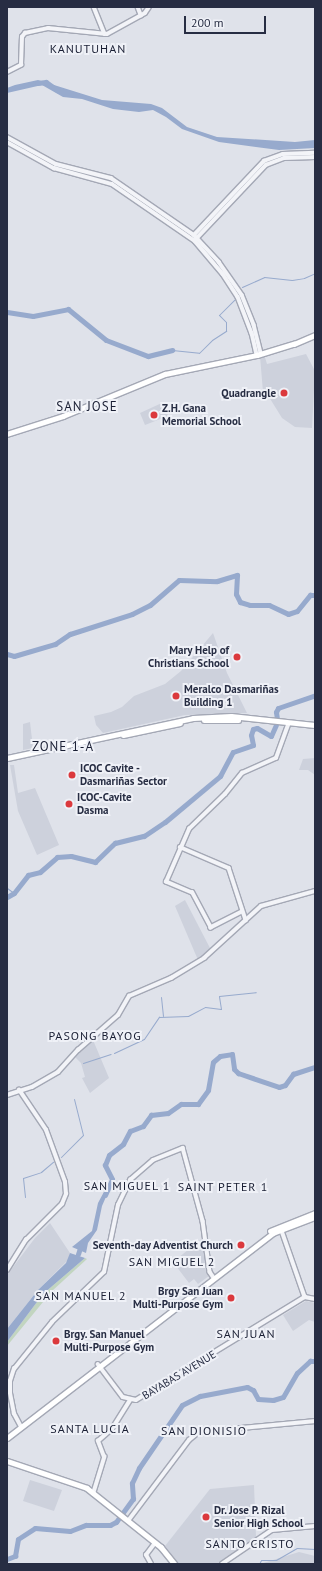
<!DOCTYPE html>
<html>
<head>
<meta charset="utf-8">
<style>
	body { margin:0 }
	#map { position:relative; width:322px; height:1571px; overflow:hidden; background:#dfe2ea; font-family:"PT Sans",sans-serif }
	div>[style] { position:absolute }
	.built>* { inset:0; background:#cdd1dc }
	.green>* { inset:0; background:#c2d5c0 }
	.water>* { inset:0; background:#97aacd }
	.stream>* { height:1px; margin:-0.5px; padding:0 0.5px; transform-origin:0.5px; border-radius:0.5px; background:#97aacd }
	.river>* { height:5px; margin:-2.5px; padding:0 2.5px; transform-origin:2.5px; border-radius:2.5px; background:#97aacd }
	.roads { filter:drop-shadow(1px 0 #a4a8b5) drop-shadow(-1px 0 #a4a8b5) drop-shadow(0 1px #a4a8b5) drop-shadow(0 -1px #a4a8b5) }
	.minor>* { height:3.5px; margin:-1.75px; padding:0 1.75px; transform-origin:1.75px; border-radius:1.75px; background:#f3f4f8 }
	.major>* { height:4.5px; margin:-2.25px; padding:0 2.25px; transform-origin:2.25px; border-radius:2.25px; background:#fff }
	.highway>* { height:5px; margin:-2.5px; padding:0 2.5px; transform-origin:2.5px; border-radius:2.5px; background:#fff }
	.dots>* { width:11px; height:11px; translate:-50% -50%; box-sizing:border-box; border:2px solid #eff1f7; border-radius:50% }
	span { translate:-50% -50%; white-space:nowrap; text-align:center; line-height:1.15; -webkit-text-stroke:4px #eff1f7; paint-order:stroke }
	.poi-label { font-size:11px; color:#272d43; font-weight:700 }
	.right { translate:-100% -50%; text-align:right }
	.left { translate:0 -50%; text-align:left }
	.street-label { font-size:11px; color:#272d43 }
	.neighbourhood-label { font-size:12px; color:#191e33; letter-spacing:1px }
	.quarter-label { font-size:13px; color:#191e33; letter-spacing:1px }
	.frame { position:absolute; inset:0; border:8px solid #272d43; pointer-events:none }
	.scale { position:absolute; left:184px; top:16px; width:82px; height:18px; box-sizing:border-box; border:2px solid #272d43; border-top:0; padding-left:5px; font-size:12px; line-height:14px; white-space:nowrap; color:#272d43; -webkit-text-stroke:3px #eff1f7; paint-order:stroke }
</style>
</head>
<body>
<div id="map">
	<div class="built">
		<i style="clip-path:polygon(264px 354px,267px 364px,306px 354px,315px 371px,312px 428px,295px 427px,282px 418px,269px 397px,263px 392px,260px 356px)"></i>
		<i style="clip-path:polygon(164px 402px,168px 416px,145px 425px,140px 413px)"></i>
		<i style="clip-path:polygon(213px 633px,227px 673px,247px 713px,185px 715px,103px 733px,96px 725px,94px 716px,111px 712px,122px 707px,134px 696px,165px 684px,181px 671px)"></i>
		<i style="clip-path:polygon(30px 722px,33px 748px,23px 750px,23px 724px)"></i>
		<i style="clip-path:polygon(315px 758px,315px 775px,308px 770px,299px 770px,303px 759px)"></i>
		<i style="clip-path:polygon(10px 765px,14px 765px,18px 793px,35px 788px,59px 845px,37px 855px,18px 811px)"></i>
		<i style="clip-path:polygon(185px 900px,211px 950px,198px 960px,175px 906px)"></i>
		<i style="clip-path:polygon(93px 1040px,109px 1078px,90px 1093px,82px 1078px,85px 1077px,81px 1063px,75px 1057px)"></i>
		<i style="clip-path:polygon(50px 1223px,70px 1253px,69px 1259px,38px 1290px,7px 1329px,7px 1275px,35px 1238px)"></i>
		<i style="clip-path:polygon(204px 1237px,209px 1276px,198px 1284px,194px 1279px,189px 1283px,173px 1262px)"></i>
		<i style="clip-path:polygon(306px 1301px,315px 1303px,315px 1322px,309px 1320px,293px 1331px,283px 1315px)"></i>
		<i style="clip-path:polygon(30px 1480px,62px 1490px,54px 1511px,23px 1501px)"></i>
		<i style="clip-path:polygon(254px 1485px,256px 1537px,218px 1564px,179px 1564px,165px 1546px,210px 1489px)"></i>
		<i style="clip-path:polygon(299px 1552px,315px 1556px,315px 1564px,260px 1564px)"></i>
	</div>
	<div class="green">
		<i style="clip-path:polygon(85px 1258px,87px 1259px,52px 1291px,7px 1346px,7px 1342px,43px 1294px)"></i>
	</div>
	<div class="water">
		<i style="clip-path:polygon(38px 80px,102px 100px,151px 104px,162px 108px,187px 127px,217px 137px,295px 142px,315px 140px,315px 148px,279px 150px,219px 142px,182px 129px,166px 117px,153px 110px,139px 112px,113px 109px,82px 99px,63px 97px,42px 85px,7px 93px,7px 88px,15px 85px)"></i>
		<i style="clip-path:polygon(106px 1188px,109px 1190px,102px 1206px,97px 1230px,88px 1243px,86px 1253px,72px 1247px,92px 1231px,98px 1203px)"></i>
		<i style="clip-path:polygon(70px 1253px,85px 1258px,43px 1294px,7px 1342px,7px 1329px,38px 1290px,66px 1263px)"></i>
	</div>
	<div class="stream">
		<i style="left:242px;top:287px;width:24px;rotate:-24deg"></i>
		<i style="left:264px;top:277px;width:28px;rotate:6deg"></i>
		<i style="left:292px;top:280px;width:12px;rotate:-9deg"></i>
		<i style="left:304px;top:278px;width:12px;rotate:-24deg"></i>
		<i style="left:172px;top:350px;width:27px;rotate:6deg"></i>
		<i style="left:199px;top:353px;width:18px;rotate:-45deg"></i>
		<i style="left:212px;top:340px;width:17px;rotate:-33deg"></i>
		<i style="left:226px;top:331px;width:9px;rotate:-90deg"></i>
		<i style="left:226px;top:322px;width:10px;rotate:-135deg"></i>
		<i style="left:219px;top:315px;width:24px;rotate:-45deg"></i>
		<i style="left:7px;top:888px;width:9px;rotate:36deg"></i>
		<i style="left:161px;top:997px;width:19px;rotate:84deg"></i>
		<i style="left:114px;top:1053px;width:33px;rotate:-25deg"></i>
		<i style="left:144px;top:1039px;width:27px;rotate:-56deg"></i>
		<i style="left:159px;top:1017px;width:29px;rotate:-2deg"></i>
		<i style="left:188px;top:1016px;width:19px;rotate:-28deg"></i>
		<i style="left:205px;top:1007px;width:16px;rotate:7deg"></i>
		<i style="left:221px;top:1009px;width:13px;rotate:-99deg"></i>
		<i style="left:219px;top:996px;width:37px;rotate:-6deg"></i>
		<i style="left:83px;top:1063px;width:29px;rotate:-18deg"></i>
		<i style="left:61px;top:1157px;width:31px;rotate:-45deg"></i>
		<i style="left:83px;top:1135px;width:37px;rotate:-104deg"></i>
		<i style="left:25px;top:1197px;width:19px;rotate:-96deg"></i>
		<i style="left:23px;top:1178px;width:19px;rotate:-18deg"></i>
		<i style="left:41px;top:1172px;width:16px;rotate:-40deg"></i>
		<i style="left:259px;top:1564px;width:4px;rotate:-63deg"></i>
		<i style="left:261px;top:1560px;width:15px"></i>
		<i style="left:276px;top:1560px;width:24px;rotate:-30deg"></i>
		<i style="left:297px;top:1548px;width:18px;rotate:3deg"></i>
	</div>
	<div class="river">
		<i style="left:37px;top:83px;width:9px;rotate:-6deg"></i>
		<i style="left:46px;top:82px;width:14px;rotate:36deg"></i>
		<i style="left:7px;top:312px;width:26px;rotate:9deg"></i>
		<i style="left:33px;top:316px;width:36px;rotate:-11deg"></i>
		<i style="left:68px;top:309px;width:49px;rotate:39.2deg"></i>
		<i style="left:106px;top:340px;width:45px;rotate:20.9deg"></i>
		<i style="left:148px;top:356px;width:25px;rotate:-14deg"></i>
		<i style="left:7px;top:654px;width:7px;rotate:16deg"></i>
		<i style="left:14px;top:656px;width:43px;rotate:-16.3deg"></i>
		<i style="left:55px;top:644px;width:18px;rotate:-34deg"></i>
		<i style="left:70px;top:634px;width:65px;rotate:-17.9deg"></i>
		<i style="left:132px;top:614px;width:20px;rotate:-27deg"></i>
		<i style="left:150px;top:605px;width:38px;rotate:-41deg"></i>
		<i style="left:179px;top:580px;width:38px;rotate:2deg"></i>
		<i style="left:217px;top:581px;width:21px;rotate:-17deg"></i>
		<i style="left:237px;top:575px;width:19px;rotate:93deg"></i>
		<i style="left:236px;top:594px;width:9px;rotate:63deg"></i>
		<i style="left:240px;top:602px;width:10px;rotate:17deg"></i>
		<i style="left:250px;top:605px;width:19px"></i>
		<i style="left:269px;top:605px;width:21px;rotate:25deg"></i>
		<i style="left:288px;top:614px;width:9px;rotate:-18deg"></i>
		<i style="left:297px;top:611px;width:21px;rotate:-51deg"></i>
		<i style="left:310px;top:595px;width:5px"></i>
		<i style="left:277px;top:719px;width:7px;rotate:-98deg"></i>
		<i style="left:276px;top:712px;width:4px;rotate:-63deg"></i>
		<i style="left:278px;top:708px;width:39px;rotate:-19deg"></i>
		<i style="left:7px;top:897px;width:8px;rotate:-30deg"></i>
		<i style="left:14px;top:893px;width:23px;rotate:-52deg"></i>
		<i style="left:28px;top:875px;width:12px;rotate:-14deg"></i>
		<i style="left:40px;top:872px;width:23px;rotate:-41deg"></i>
		<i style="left:57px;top:857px;width:14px;rotate:-4deg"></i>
		<i style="left:71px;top:856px;width:25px;rotate:14deg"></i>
		<i style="left:95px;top:862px;width:28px;rotate:-44deg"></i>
		<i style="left:115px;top:843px;width:30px;rotate:-14deg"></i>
		<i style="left:144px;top:836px;width:25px;rotate:-34deg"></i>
		<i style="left:165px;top:822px;width:72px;rotate:-39.9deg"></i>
		<i style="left:220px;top:776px;width:27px;rotate:-62deg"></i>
		<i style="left:233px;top:752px;width:21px;rotate:-19deg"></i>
		<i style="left:253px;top:745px;width:10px;rotate:-101deg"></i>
		<i style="left:251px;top:735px;width:6px;rotate:-72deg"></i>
		<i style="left:253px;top:729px;width:4px;rotate:-14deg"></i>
		<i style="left:257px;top:728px;width:16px;rotate:30deg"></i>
		<i style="left:271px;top:736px;width:12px;rotate:-66deg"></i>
		<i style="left:105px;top:1195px;width:17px;rotate:-66deg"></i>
		<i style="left:112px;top:1179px;width:16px;rotate:-117deg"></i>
		<i style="left:105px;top:1165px;width:11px;rotate:-68deg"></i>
		<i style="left:109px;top:1155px;width:18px;rotate:-38deg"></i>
		<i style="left:123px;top:1144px;width:15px;rotate:-62deg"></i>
		<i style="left:130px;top:1131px;width:14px;rotate:-21deg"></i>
		<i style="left:143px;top:1126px;width:14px;rotate:-54deg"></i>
		<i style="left:151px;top:1115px;width:17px;rotate:-7deg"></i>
		<i style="left:168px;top:1113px;width:16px;rotate:-35deg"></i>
		<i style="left:181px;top:1104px;width:17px"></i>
		<i style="left:198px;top:1104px;width:17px;rotate:-54deg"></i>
		<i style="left:208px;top:1090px;width:28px;rotate:-80deg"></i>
		<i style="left:213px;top:1062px;width:9px;rotate:-41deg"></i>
		<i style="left:220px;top:1056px;width:12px;rotate:-9deg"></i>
		<i style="left:232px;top:1054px;width:15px;rotate:82deg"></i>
		<i style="left:234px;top:1069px;width:6px;rotate:45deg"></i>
		<i style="left:238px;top:1073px;width:43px;rotate:18.9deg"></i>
		<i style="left:279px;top:1087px;width:6px;rotate:-18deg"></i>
		<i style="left:285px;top:1085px;width:14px;rotate:-54deg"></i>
		<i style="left:293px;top:1074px;width:23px;rotate:-18deg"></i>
		<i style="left:78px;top:1254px;width:9px;rotate:-72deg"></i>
		<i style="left:7px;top:1559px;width:9px;rotate:-21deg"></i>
		<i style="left:15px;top:1556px;width:17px;rotate:-80deg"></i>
		<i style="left:18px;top:1539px;width:20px;rotate:-33deg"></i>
		<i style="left:35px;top:1528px;width:35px;rotate:5deg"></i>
		<i style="left:70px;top:1531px;width:17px;rotate:-21deg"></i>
		<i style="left:86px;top:1525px;width:24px"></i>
		<i style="left:110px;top:1525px;width:7px;rotate:-27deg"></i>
		<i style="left:116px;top:1522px;width:29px;rotate:-54deg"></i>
		<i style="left:133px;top:1499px;width:16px;rotate:-94deg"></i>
		<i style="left:132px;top:1483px;width:17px;rotate:-65deg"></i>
		<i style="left:139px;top:1468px;width:76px;rotate:-55.7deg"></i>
		<i style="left:182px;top:1405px;width:20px;rotate:-27deg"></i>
		<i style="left:200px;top:1396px;width:48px;rotate:-10.8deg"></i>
		<i style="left:247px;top:1387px;width:7px;rotate:27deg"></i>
		<i style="left:253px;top:1390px;width:10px;rotate:61deg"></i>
		<i style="left:258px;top:1399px;width:15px;rotate:4deg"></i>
		<i style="left:273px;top:1400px;width:10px;rotate:-17deg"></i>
		<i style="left:283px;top:1397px;width:28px;rotate:-60deg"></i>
		<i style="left:297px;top:1373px;width:18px;rotate:-43deg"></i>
		<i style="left:310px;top:1361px;width:5px"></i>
	</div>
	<div class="roads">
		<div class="minor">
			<i style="left:94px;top:7px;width:29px;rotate:68deg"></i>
			<i style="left:138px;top:7px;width:9px;rotate:69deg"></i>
			<i style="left:7px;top:72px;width:16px;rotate:-27deg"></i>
			<i style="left:21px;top:65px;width:28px;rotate:-88deg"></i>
			<i style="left:22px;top:37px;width:5px;rotate:-53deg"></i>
			<i style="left:25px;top:33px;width:24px;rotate:-12deg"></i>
			<i style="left:48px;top:28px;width:59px;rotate:5.8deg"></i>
			<i style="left:107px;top:34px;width:43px;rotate:-28.9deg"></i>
			<i style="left:145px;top:13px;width:7px;rotate:-56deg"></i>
			<i style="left:7px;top:137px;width:56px;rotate:28.9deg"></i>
			<i style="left:56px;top:164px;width:57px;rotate:14.3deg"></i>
			<i style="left:111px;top:178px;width:101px;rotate:34.5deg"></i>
			<i style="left:194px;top:235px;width:37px;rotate:47deg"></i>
			<i style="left:219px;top:262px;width:40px;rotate:55.1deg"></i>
			<i style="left:242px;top:295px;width:32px;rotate:68deg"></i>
			<i style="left:254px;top:325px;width:29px;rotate:76deg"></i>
			<i style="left:7px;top:142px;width:54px;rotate:29deg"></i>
			<i style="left:54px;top:168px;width:60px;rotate:15.4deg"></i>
			<i style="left:112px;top:184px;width:101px;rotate:34.5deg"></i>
			<i style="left:195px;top:241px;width:43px;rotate:49.7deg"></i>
			<i style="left:223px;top:274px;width:27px;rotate:57deg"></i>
			<i style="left:238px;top:297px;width:39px;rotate:69deg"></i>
			<i style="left:252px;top:333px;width:23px;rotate:77deg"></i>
			<i style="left:194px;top:235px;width:102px;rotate:-46.6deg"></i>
			<i style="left:264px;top:161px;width:20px;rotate:-20deg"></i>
			<i style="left:283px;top:154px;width:32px;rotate:-2deg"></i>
			<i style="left:196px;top:239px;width:102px;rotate:-46.6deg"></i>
			<i style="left:266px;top:165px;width:19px;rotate:-21deg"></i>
			<i style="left:284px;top:158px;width:31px;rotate:-2deg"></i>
			<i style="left:180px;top:847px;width:53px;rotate:23.2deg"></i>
			<i style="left:229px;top:868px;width:55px;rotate:71.9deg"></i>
			<i style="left:242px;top:912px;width:35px;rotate:153deg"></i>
			<i style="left:211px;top:928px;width:40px;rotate:-118deg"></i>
			<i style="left:192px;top:893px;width:28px;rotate:-157deg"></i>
			<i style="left:166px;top:882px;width:58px;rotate:-66.5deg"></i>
			<i style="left:189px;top:829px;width:50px;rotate:-44.2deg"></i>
			<i style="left:225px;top:794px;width:27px;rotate:-51deg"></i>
			<i style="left:242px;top:773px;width:37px;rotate:-24deg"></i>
			<i style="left:276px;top:758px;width:35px;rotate:-70deg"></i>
			<i style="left:7px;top:1095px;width:26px;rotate:-18deg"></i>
			<i style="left:32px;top:1087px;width:30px;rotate:-30deg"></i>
			<i style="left:58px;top:1072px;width:30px;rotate:-48deg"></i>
			<i style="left:78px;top:1050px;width:53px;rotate:-41.2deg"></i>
			<i style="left:118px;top:1015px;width:22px;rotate:-60deg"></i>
			<i style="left:129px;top:996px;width:46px;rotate:-23.2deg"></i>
			<i style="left:171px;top:978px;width:39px;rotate:-31deg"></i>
			<i style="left:204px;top:958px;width:77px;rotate:-42.4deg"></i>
			<i style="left:261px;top:906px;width:56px;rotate:-15.5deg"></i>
			<i style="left:281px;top:1228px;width:73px;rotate:70.8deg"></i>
			<i style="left:7px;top:1270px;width:36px;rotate:-58deg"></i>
			<i style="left:26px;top:1240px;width:51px;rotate:-45deg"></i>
			<i style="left:62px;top:1204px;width:11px;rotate:-68deg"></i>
			<i style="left:66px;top:1194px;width:12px;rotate:-95deg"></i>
			<i style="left:65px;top:1182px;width:55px;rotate:-110.1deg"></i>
			<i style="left:46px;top:1130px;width:48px;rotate:-124deg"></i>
			<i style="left:305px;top:1297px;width:10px;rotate:11deg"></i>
			<i style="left:98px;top:1364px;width:41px;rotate:52.9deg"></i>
			<i style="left:123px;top:1397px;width:13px;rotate:13deg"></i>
			<i style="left:136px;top:1400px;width:198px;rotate:-31.4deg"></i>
			<i style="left:21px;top:1427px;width:15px;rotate:-118deg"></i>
			<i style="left:14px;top:1414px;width:21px;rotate:-101deg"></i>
			<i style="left:10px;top:1393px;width:12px;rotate:-90deg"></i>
			<i style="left:10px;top:1381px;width:13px;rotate:-72deg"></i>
			<i style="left:14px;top:1369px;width:60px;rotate:-51deg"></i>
			<i style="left:52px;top:1322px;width:72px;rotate:-43.9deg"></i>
			<i style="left:104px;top:1272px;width:68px;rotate:-78.2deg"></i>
			<i style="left:118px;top:1205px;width:28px;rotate:-64deg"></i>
			<i style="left:130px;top:1180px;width:30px;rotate:-41deg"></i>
			<i style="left:153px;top:1160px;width:32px;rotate:-22deg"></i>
			<i style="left:183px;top:1148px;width:76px;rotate:74.7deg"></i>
			<i style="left:203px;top:1221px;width:51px;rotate:82.2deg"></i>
			<i style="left:210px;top:1272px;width:7px;rotate:56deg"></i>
			<i style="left:93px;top:1494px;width:39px;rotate:-73deg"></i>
			<i style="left:104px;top:1457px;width:17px;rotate:-111deg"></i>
			<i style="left:98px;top:1441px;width:18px;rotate:-41deg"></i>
			<i style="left:112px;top:1429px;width:34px;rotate:-58deg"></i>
			<i style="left:128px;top:1521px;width:101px;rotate:-53deg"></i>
			<i style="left:189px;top:1440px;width:13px;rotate:-39deg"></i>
			<i style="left:199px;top:1432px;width:117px;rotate:-5.4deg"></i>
			<i style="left:151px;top:1564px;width:10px;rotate:-119deg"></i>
			<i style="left:146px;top:1555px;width:15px;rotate:-53deg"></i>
			<i style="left:222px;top:1564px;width:60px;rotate:-34.2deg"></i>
			<i style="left:272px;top:1530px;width:43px;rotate:-5.3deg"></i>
		</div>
		<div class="major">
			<i style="left:7px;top:434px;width:59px;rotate:-17.8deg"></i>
			<i style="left:63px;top:416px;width:110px;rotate:-22.4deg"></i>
			<i style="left:165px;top:374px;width:94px;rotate:-11.7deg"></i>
			<i style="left:257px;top:355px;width:39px;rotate:-17deg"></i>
			<i style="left:294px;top:344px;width:23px;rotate:-23deg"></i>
			<i style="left:270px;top:1231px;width:48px;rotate:-21.8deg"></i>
			<i style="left:7px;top:1438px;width:336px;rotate:-37.6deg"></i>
			<i style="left:273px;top:1233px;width:45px;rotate:-20.9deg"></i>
			<i style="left:7px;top:1461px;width:84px;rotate:18.6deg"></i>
			<i style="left:87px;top:1488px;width:95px;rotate:38.6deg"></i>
			<i style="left:161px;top:1547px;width:22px;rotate:51deg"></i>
		</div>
		<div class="highway">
			<i style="left:204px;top:720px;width:34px"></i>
			<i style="left:123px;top:735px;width:58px;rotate:-11.9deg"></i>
			<i style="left:7px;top:758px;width:190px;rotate:-12.1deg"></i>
			<i style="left:193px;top:718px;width:38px;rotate:-3deg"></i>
			<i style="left:231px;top:716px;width:84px;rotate:6.1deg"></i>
		</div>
	</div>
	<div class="dots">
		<i style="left:284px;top:393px;background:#db393d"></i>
		<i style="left:154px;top:415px;background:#db393d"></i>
		<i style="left:237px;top:657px;background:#db393d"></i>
		<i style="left:176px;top:696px;background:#db393d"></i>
		<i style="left:72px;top:775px;background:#db393d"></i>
		<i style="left:69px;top:804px;background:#db393d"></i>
		<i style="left:241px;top:1245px;background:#db393d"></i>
		<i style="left:231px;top:1298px;background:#db393d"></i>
		<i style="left:56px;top:1341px;background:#db393d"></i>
		<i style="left:206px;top:1517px;background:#db393d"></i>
	</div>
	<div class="poi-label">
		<span class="right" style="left:276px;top:393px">Quadrangle</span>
		<span class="left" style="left:162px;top:415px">Z.H. Gana<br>Memorial School</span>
		<span class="right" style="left:229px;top:657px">Mary Help of<br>Christians School</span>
		<span class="left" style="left:184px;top:696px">Meralco Dasmariñas<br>Building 1</span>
		<span class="left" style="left:80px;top:775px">ICOC Cavite -<br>Dasmariñas Sector</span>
		<span class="left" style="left:77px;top:804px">ICOC-Cavite<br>Dasma</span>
		<span class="right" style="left:233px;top:1245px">Seventh-day Adventist Church</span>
		<span class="right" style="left:223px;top:1298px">Brgy San Juan<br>Multi-Purpose Gym</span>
		<span class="left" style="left:64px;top:1341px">Brgy. San Manuel<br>Multi-Purpose Gym</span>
		<span class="left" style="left:214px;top:1517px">Dr. Jose P. Rizal<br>Senior High School</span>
	</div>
	<div class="street-label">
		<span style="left:179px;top:1375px;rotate:-31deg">BAYABAS AVENUE</span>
	</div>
	<div class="neighbourhood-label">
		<span style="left:88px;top:49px">KANUTUHAN</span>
		<span style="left:95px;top:1036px">PASONG BAYOG</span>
		<span style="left:127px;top:1186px">SAN MIGUEL 1</span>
		<span style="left:223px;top:1187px">SAINT PETER 1</span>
		<span style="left:172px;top:1262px">SAN MIGUEL 2</span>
		<span style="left:81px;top:1296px">SAN MANUEL 2</span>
		<span style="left:246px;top:1334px">SAN JUAN</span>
		<span style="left:90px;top:1429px">SANTA LUCIA</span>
		<span style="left:204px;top:1431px">SAN DIONISIO</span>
		<span style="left:250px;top:1544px">SANTO CRISTO</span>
	</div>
	<div class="quarter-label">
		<span style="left:87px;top:407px">SAN JOSE</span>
		<span style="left:63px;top:747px">ZONE 1-A</span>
	</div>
	<div class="frame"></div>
	<div class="scale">200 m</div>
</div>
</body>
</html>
